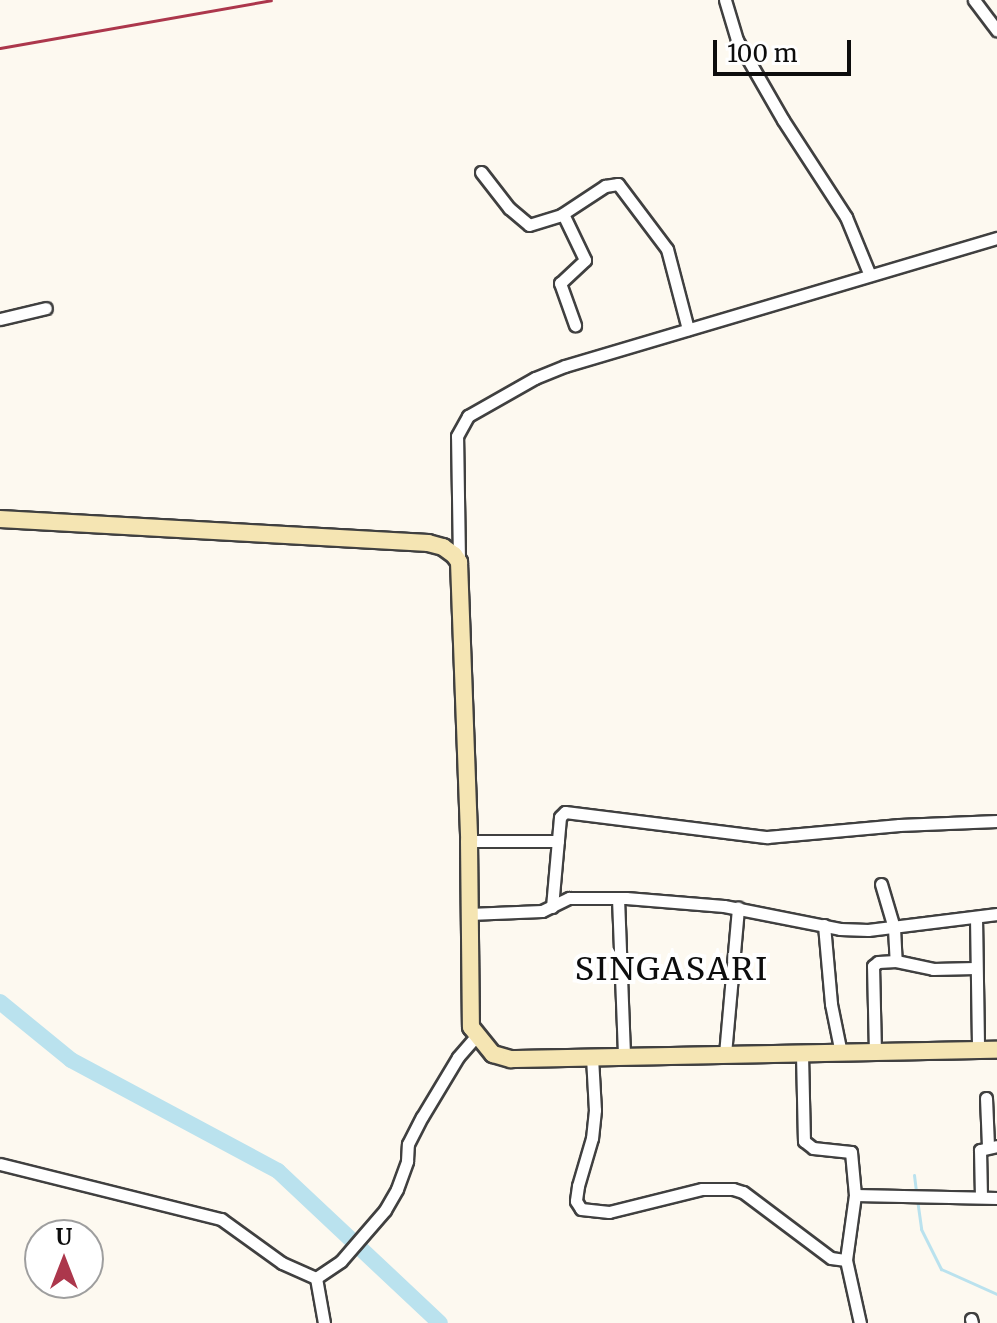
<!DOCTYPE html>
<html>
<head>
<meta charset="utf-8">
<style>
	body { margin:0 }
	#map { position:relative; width:997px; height:1323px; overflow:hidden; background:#fdf9f0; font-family:Merriweather,serif }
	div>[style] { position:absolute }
	.stream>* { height:3px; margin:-1.5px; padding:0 1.5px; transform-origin:1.5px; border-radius:1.5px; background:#bae2ee }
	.river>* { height:16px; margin:-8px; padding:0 8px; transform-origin:8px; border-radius:8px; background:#bae2ee }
	.roads { filter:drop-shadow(2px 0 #404040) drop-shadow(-2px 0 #404040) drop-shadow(0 2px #404040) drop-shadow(0 -2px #404040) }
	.street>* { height:11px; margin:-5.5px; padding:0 5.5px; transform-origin:5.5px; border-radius:5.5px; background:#fff }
	.secondary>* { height:16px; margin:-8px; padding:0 8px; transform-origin:8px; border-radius:8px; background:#f5e5b3 }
	.rail>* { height:3px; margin:-1.5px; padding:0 1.5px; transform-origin:1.5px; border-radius:1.5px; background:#ac374c }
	span { translate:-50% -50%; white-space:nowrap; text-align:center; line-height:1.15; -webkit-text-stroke:8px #fff; paint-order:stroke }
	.quarter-label { font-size:32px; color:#0d0d0d; letter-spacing:2px }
	.north { position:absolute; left:24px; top:1219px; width:80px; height:80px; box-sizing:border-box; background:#fff; border:2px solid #9e9e9e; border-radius:50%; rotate:0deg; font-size:22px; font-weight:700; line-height:32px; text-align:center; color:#0d0d0d }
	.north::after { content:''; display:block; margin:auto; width:28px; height:36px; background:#ac374c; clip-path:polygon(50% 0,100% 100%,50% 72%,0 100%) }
	.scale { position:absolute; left:713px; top:40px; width:138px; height:36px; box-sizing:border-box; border:4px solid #0d0d0d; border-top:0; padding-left:10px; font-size:24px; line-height:28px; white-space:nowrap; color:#0d0d0d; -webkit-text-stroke:6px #fff; paint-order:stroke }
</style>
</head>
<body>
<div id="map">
	<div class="stream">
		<i style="left:914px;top:1175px;width:16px;rotate:83deg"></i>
		<i style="left:917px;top:1199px;width:30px;rotate:82deg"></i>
		<i style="left:921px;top:1229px;width:45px;rotate:63.4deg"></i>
		<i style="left:941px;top:1269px;width:61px;rotate:24.1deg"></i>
	</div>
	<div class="river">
		<i style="left:0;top:1002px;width:92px;rotate:39.2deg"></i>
		<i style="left:71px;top:1060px;width:235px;rotate:28.2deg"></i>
		<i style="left:278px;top:1171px;width:222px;rotate:43.2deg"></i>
	</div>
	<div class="roads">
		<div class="street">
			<i style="left:725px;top:0;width:42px;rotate:73.3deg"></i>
			<i style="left:737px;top:40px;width:92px;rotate:60.1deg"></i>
			<i style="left:783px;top:120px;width:116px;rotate:57deg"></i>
			<i style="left:846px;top:217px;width:61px;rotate:67.7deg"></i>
			<i style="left:974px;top:0;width:38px;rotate:53deg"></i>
			<i style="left:481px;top:172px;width:46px;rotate:52.1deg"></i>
			<i style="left:509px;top:208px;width:26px;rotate:40deg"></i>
			<i style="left:529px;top:225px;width:34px;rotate:-17deg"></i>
			<i style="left:561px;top:215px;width:53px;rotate:-33.4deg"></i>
			<i style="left:605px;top:186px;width:13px;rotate:-9deg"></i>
			<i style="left:618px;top:184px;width:81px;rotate:53deg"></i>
			<i style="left:667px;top:249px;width:83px;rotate:75.3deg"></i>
			<i style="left:563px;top:214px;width:51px;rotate:64.4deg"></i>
			<i style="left:585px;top:260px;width:34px;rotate:137deg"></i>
			<i style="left:560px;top:283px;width:45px;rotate:70.3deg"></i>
			<i style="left:0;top:319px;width:47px;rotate:-13.4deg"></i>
			<i style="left:459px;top:560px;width:124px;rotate:-90.9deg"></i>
			<i style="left:457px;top:436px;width:23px;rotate:-61deg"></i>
			<i style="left:468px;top:416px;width:77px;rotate:-29.6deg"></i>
			<i style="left:535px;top:378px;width:32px;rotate:-22deg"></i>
			<i style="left:565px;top:366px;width:451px;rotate:-16.5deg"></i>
			<i style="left:469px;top:841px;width:89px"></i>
			<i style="left:881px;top:884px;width:46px;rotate:73.5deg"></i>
			<i style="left:894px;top:928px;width:33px;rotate:87deg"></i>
			<i style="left:896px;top:961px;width:38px;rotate:12deg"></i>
			<i style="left:933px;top:969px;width:42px;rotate:-1.4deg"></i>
			<i style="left:618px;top:898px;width:158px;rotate:87.8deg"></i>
			<i style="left:552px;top:907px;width:90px;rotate:-84.9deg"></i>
			<i style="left:560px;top:817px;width:7px;rotate:-45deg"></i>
			<i style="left:565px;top:812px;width:204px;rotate:7.1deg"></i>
			<i style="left:767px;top:837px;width:133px;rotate:-5.2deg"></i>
			<i style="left:899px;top:825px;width:98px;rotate:-2.3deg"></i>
			<i style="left:469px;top:914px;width:73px;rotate:-2.4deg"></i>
			<i style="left:542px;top:911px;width:30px;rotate:-26deg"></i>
			<i style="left:569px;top:898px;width:57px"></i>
			<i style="left:626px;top:898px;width:98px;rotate:4.7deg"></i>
			<i style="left:724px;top:906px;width:118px;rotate:11.2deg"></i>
			<i style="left:840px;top:929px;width:28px;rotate:2deg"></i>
			<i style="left:868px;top:930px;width:130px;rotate:-7.1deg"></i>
			<i style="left:976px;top:917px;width:133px;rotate:89.1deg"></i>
			<i style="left:824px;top:925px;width:79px;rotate:84.9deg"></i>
			<i style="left:831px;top:1004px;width:50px;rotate:78.5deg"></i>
			<i style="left:875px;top:1053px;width:87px;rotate:-91.3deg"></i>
			<i style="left:873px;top:966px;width:6px;rotate:-39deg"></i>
			<i style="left:878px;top:962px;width:18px;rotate:-3deg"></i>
			<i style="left:725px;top:1054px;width:147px;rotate:-84.9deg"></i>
			<i style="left:802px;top:1054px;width:87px;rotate:88.7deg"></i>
			<i style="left:804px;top:1141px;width:11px;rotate:38deg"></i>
			<i style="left:813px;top:1148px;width:38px;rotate:6deg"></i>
			<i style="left:851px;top:1152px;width:43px;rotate:84.7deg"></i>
			<i style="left:855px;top:1195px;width:142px;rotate:1.2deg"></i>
			<i style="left:592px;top:1057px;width:53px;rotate:86.8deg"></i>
			<i style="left:595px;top:1110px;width:28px;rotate:96deg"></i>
			<i style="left:592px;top:1138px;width:50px;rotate:106.3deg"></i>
			<i style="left:578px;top:1186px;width:15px;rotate:98deg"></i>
			<i style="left:576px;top:1201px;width:9px;rotate:58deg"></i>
			<i style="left:581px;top:1209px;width:28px;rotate:6deg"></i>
			<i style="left:609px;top:1212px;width:96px;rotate:-13.9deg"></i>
			<i style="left:702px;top:1189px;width:31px"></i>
			<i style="left:733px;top:1189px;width:10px;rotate:17deg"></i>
			<i style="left:743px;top:1192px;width:110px;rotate:36.9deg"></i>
			<i style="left:831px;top:1258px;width:15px;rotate:8deg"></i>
			<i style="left:986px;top:1098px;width:48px;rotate:87.6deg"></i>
			<i style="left:0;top:1164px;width:228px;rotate:14deg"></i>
			<i style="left:221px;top:1219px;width:75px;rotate:35.8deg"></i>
			<i style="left:282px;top:1263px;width:37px;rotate:24deg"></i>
			<i style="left:316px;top:1278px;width:30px;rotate:-34deg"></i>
			<i style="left:341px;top:1261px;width:67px;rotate:-49.2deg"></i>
			<i style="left:385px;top:1210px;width:24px;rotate:-60deg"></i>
			<i style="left:397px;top:1189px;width:30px;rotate:-70deg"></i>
			<i style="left:407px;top:1161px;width:17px;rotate:-87deg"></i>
			<i style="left:408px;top:1144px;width:30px;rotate:-63deg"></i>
			<i style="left:422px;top:1117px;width:70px;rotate:-59deg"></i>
			<i style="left:458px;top:1057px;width:28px;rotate:-49deg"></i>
			<i style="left:855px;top:1195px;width:66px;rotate:97.9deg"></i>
			<i style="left:846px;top:1260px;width:65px;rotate:77.5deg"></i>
			<i style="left:981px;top:1197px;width:47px;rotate:-91.2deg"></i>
			<i style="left:980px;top:1150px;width:17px;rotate:-13deg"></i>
			<i style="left:316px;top:1278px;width:46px;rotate:79.9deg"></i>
			<i style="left:971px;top:1319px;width:4px;rotate:76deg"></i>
		</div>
		<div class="secondary">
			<i style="left:0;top:519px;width:429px;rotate:3.2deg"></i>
			<i style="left:428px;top:543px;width:16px;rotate:15deg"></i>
			<i style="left:443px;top:547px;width:14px;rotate:36deg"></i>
			<i style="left:454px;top:555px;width:9px;rotate:54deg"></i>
			<i style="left:459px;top:562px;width:279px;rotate:87.9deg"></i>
			<i style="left:469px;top:841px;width:186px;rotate:89.4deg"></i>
			<i style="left:471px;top:1027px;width:35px;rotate:51deg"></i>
			<i style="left:493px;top:1054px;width:19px;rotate:16deg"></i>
			<i style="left:511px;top:1059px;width:486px;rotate:-1.1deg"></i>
		</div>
	</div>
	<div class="rail">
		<i style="left:0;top:48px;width:275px;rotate:-10deg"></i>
	</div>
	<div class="quarter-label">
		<span style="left:672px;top:969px">SINGASARI</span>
	</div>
	<div class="north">U</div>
	<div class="scale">100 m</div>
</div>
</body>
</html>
